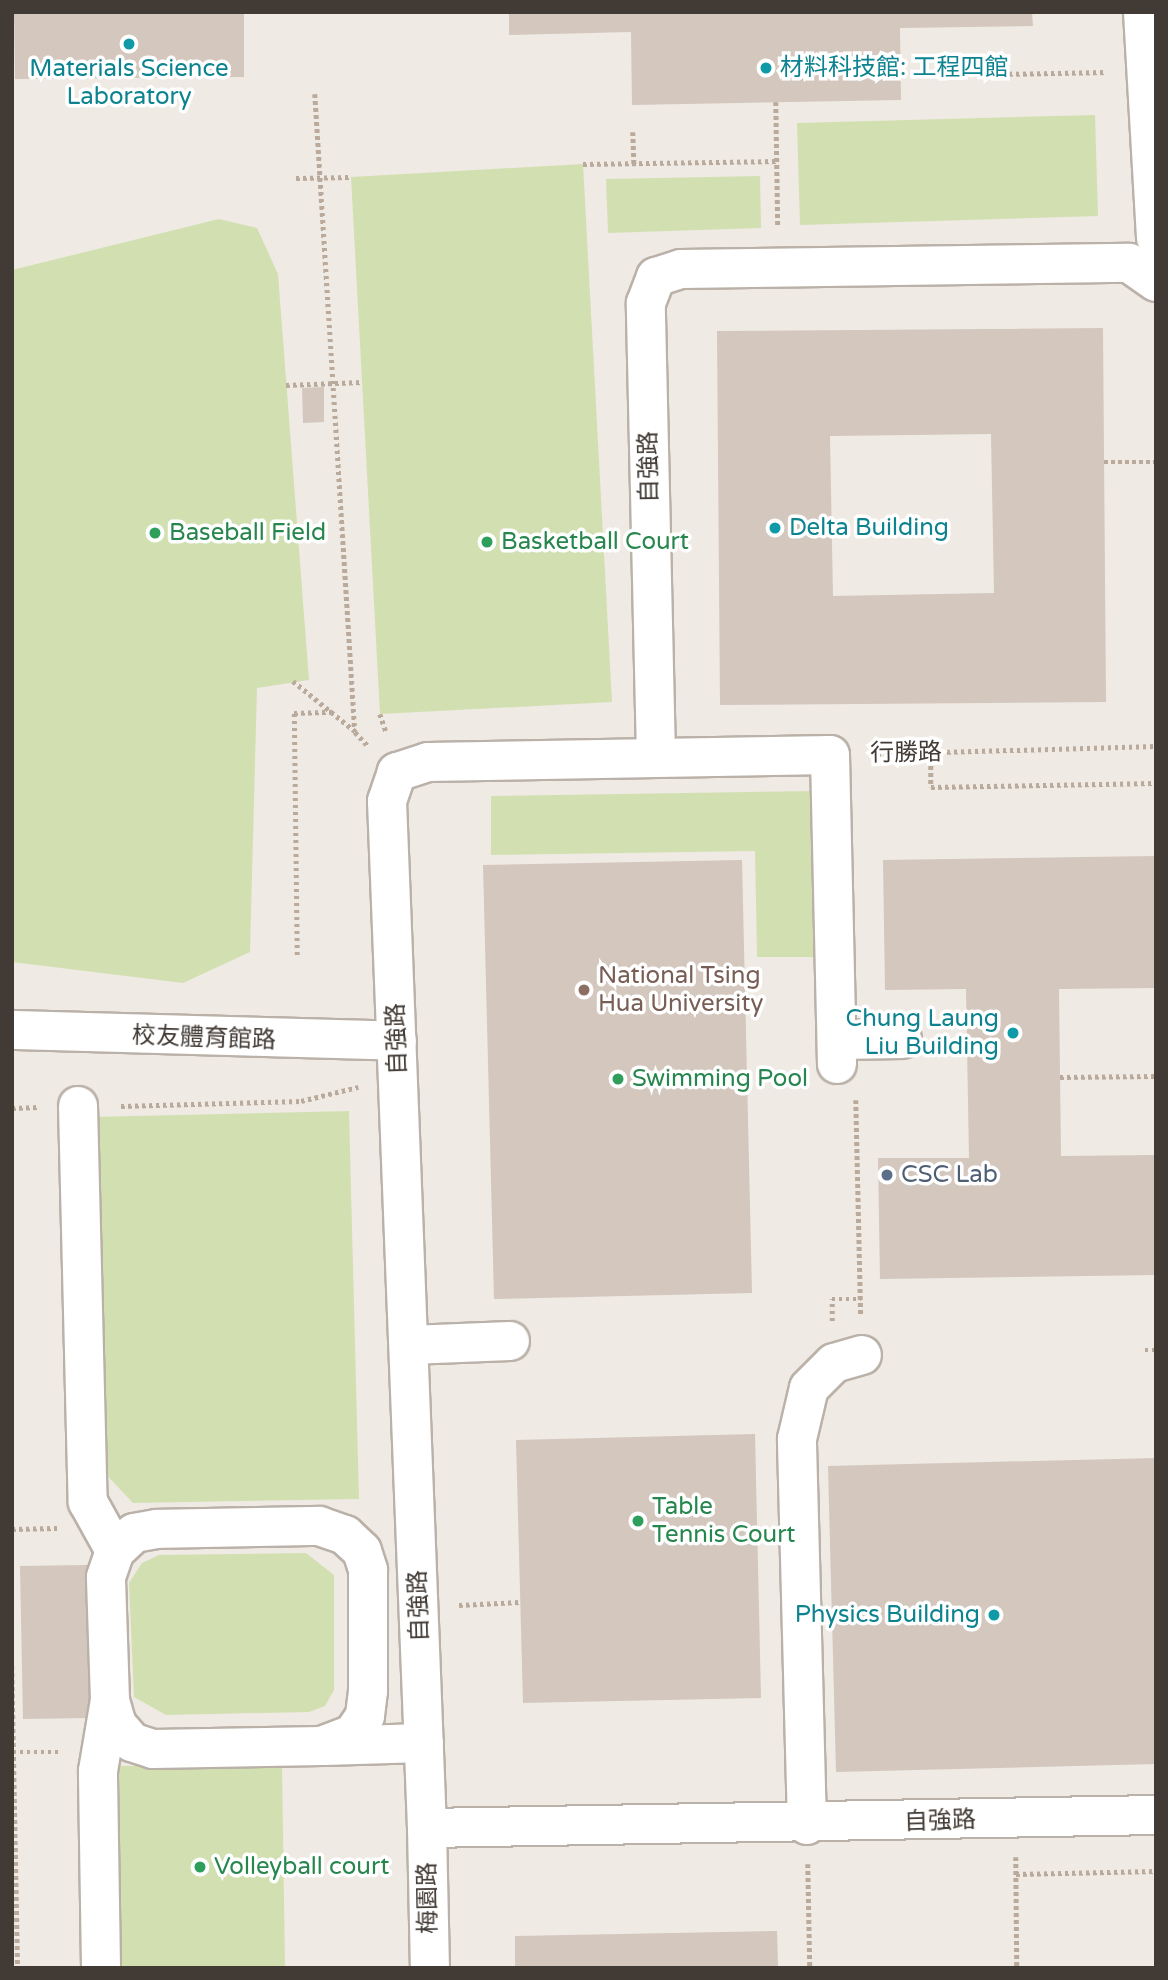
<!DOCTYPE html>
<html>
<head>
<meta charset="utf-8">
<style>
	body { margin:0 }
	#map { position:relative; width:1168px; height:1980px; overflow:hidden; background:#f0eae4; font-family:"Varela Round","Noto Sans TC",sans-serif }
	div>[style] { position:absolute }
	.green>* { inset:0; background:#d2e0b1 }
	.building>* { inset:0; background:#d3c7be }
	.path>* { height:4.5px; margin-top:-2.25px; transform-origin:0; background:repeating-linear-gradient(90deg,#baaa9b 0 3.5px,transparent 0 7px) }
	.roads { filter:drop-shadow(2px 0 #bab1a8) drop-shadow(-2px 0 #bab1a8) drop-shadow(0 2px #bab1a8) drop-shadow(0 -2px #bab1a8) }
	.minor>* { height:38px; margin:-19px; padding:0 19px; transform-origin:19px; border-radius:19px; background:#fff }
	.dots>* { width:19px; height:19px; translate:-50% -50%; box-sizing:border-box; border:4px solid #fff; border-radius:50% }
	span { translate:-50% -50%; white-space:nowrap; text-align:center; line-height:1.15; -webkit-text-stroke:7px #fff; paint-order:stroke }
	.culture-label { font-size:24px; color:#0d838f }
	.left { translate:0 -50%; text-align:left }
	.right { translate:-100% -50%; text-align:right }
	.street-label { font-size:24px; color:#413a35 }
	.leisure-label { font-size:24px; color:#27864d }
	.education-label { font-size:24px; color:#785e54 }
	.service-label { font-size:24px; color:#4e5e75 }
	.frame { position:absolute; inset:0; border:14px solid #413a35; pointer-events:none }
</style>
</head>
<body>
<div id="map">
	<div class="green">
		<i style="clip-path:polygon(1095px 115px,1098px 216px,800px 225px,797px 123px)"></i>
		<i style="clip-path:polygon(583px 164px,612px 702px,380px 714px,351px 177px)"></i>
		<i style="clip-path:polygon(760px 176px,761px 228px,608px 233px,606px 179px)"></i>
		<i style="clip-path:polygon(219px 219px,257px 228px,278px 274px,309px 680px,257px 688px,250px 952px,183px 983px,12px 962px,12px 270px)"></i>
		<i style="clip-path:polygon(816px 791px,818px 957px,757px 957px,755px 851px,491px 855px,491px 796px)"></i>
		<i style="clip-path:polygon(349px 1111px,359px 1499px,133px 1503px,100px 1468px,90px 1117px)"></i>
		<i style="clip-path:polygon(306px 1553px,334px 1575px,334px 1690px,325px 1706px,309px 1712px,166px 1715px,134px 1697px,129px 1583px,142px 1563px,159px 1555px)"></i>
		<i style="clip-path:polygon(282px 1764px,285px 1968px,118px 1968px,115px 1766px)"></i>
	</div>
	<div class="building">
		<i style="clip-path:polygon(14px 12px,244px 12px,244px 77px,15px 79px)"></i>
		<i style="clip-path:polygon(509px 12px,1032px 12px,1033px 26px,900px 28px,901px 100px,632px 105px,631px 32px,509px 35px)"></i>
		<i style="clip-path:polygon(evenodd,1103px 328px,1106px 702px,720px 705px,717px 331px,1103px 328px,991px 434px,994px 593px,833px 596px,830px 436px,991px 434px)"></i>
		<i style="clip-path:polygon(324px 387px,324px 422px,303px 423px,302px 388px)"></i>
		<i style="clip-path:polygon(1156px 856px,1156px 988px,1059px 989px,1061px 1156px,1156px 1155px,1156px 1275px,880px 1279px,878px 1158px,969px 1158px,966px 989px,885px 990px,883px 860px)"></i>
		<i style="clip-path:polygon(742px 860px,752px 1293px,494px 1299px,483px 865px)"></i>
		<i style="clip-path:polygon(755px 1434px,761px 1698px,523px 1703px,516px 1440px)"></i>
		<i style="clip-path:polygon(1156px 1458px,1156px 1764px,836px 1772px,828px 1466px)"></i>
		<i style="clip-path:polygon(88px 1565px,91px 1718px,23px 1719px,20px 1566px)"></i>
		<i style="clip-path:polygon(777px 1931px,778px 1968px,515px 1968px,515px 1936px)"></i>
	</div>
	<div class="path">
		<i style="left:946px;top:75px;width:161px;rotate:-1.1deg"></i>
		<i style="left:315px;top:94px;width:639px;rotate:86.41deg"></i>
		<i style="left:355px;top:732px;width:19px;rotate:47deg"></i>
		<i style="left:776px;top:102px;width:125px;rotate:89.1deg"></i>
		<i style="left:633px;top:132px;width:32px;rotate:88deg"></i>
		<i style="left:583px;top:164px;width:194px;rotate:-0.9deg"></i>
		<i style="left:296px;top:178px;width:55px;rotate:-1deg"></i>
		<i style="left:286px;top:385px;width:76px;rotate:-2.3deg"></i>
		<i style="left:1104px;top:462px;width:52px"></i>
		<i style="left:293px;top:681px;width:80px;rotate:38.9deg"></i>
		<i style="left:380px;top:714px;width:21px;rotate:71deg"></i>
		<i style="left:931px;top:752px;width:35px;rotate:90deg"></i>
		<i style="left:931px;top:787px;width:225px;rotate:-1deg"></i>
		<i style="left:870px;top:754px;width:286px;rotate:-1.6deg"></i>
		<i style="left:297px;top:955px;width:242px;rotate:-90.7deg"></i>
		<i style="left:294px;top:713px;width:38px;rotate:-2deg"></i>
		<i style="left:1060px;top:1077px;width:96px;rotate:-0.6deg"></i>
		<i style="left:856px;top:1100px;width:215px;rotate:88.7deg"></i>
		<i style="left:121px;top:1106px;width:180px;rotate:-1.6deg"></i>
		<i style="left:301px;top:1101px;width:59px;rotate:-13.8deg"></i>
		<i style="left:12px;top:1108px;width:26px;rotate:-2deg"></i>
		<i style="left:832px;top:1321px;width:22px;rotate:-90deg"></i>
		<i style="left:832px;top:1299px;width:29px"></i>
		<i style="left:1145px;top:1350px;width:11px"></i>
		<i style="left:12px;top:1529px;width:45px;rotate:-1.3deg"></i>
		<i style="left:459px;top:1605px;width:61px;rotate:-2.8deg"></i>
		<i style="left:12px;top:1666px;width:302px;rotate:88.9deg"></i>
		<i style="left:13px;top:1752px;width:47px"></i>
		<i style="left:1016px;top:1857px;width:111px;rotate:89.5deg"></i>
		<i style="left:808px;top:1864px;width:104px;rotate:88.9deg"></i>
		<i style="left:1016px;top:1874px;width:140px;rotate:-1.2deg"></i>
	</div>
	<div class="roads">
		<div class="minor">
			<i style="left:1143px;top:12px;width:227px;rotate:86.7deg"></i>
			<i style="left:656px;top:756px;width:453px;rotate:-91.3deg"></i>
			<i style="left:646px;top:303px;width:28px;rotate:-69deg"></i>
			<i style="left:656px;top:277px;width:26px;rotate:-18deg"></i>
			<i style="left:681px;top:269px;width:448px;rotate:-0.8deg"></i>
			<i style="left:1129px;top:263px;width:33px;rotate:35deg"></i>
			<i style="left:12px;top:1030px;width:385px;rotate:1.6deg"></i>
			<i style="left:837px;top:1040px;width:65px;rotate:-0.9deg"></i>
			<i style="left:837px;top:1064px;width:309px;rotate:-91.3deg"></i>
			<i style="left:830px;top:755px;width:402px;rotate:179deg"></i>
			<i style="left:428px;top:762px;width:33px;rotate:162deg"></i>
			<i style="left:397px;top:772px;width:31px;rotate:109deg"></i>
			<i style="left:387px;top:801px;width:1028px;rotate:87.77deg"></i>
			<i style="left:427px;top:1828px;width:729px;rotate:-1.02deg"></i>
			<i style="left:78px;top:1106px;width:396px;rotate:88.6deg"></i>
			<i style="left:88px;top:1502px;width:56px;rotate:61.1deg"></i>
			<i style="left:410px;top:1345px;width:100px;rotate:-2.3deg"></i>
			<i style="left:319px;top:1526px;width:28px;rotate:19deg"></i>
			<i style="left:345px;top:1535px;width:23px;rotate:43deg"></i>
			<i style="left:362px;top:1551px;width:20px;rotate:72deg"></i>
			<i style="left:368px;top:1570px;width:121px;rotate:90deg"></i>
			<i style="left:368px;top:1691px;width:25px;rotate:97deg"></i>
			<i style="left:365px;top:1716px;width:22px;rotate:124deg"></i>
			<i style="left:353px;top:1734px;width:33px;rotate:159deg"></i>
			<i style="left:322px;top:1746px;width:169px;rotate:179deg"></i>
			<i style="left:153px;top:1749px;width:22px;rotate:-162deg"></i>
			<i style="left:132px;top:1742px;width:23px;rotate:-131deg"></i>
			<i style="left:117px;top:1725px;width:26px;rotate:-106deg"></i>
			<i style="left:110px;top:1700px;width:123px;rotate:-91.9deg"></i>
			<i style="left:106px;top:1577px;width:28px;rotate:-71deg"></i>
			<i style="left:115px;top:1551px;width:26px;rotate:-43deg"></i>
			<i style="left:134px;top:1533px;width:23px;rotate:-10deg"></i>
			<i style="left:157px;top:1529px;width:162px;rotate:-1.1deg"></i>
			<i style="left:324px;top:1746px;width:100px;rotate:-1.7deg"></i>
			<i style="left:807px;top:1825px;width:386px;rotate:-91.5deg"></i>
			<i style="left:797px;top:1439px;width:52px;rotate:-76.8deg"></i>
			<i style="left:809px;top:1388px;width:35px;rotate:-45deg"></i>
			<i style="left:834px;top:1363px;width:29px;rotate:-16deg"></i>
			<i style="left:427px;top:1828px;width:140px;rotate:88.8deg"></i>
			<i style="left:101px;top:1968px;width:197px;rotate:-90.9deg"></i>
			<i style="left:98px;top:1771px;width:72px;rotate:-80.4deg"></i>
		</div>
	</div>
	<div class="dots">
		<i style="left:129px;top:44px;background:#0f9aa8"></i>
		<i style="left:766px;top:68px;background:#0f9aa8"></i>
		<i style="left:775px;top:528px;background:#0f9aa8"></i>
		<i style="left:155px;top:533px;background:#2e9e5b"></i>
		<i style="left:487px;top:542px;background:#2e9e5b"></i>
		<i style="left:584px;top:990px;background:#8d6e63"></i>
		<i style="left:1013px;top:1033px;background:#0f9aa8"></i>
		<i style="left:618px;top:1079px;background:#2e9e5b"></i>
		<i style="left:887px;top:1175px;background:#5c6f8a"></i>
		<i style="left:638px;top:1521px;background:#2e9e5b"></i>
		<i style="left:994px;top:1615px;background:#0f9aa8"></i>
		<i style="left:200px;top:1867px;background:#2e9e5b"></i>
	</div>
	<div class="culture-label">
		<span class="left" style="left:780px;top:68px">材料科技館: 工程四館</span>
		<span style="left:129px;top:83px">Materials Science<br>Laboratory</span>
		<span class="left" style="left:789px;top:528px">Delta Building</span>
		<span class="right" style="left:999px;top:1033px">Chung Laung<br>Liu Building</span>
		<span class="right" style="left:980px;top:1615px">Physics Building</span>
	</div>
	<div class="street-label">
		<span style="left:649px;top:467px;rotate:-91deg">自強路</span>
		<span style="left:906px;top:753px;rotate:-1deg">行勝路</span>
		<span style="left:204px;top:1038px;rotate:2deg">校友體育館路</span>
		<span style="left:397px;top:1039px;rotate:-92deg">自強路</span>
		<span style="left:419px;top:1606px;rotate:-92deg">自強路</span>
		<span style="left:940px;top:1821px;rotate:-2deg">自強路</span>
		<span style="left:428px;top:1898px;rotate:-91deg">梅園路</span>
	</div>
	<div class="leisure-label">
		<span class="left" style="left:169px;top:533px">Baseball Field</span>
		<span class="left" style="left:501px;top:542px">Basketball Court</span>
		<span class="left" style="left:632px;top:1079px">Swimming Pool</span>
		<span class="left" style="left:652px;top:1521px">Table<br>Tennis Court</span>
		<span class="left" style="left:214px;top:1867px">Volleyball court</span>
	</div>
	<div class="education-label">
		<span class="left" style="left:598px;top:990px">National Tsing<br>Hua University</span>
	</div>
	<div class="service-label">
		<span class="left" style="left:901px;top:1175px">CSC Lab</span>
	</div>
	<div class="frame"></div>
</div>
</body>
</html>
